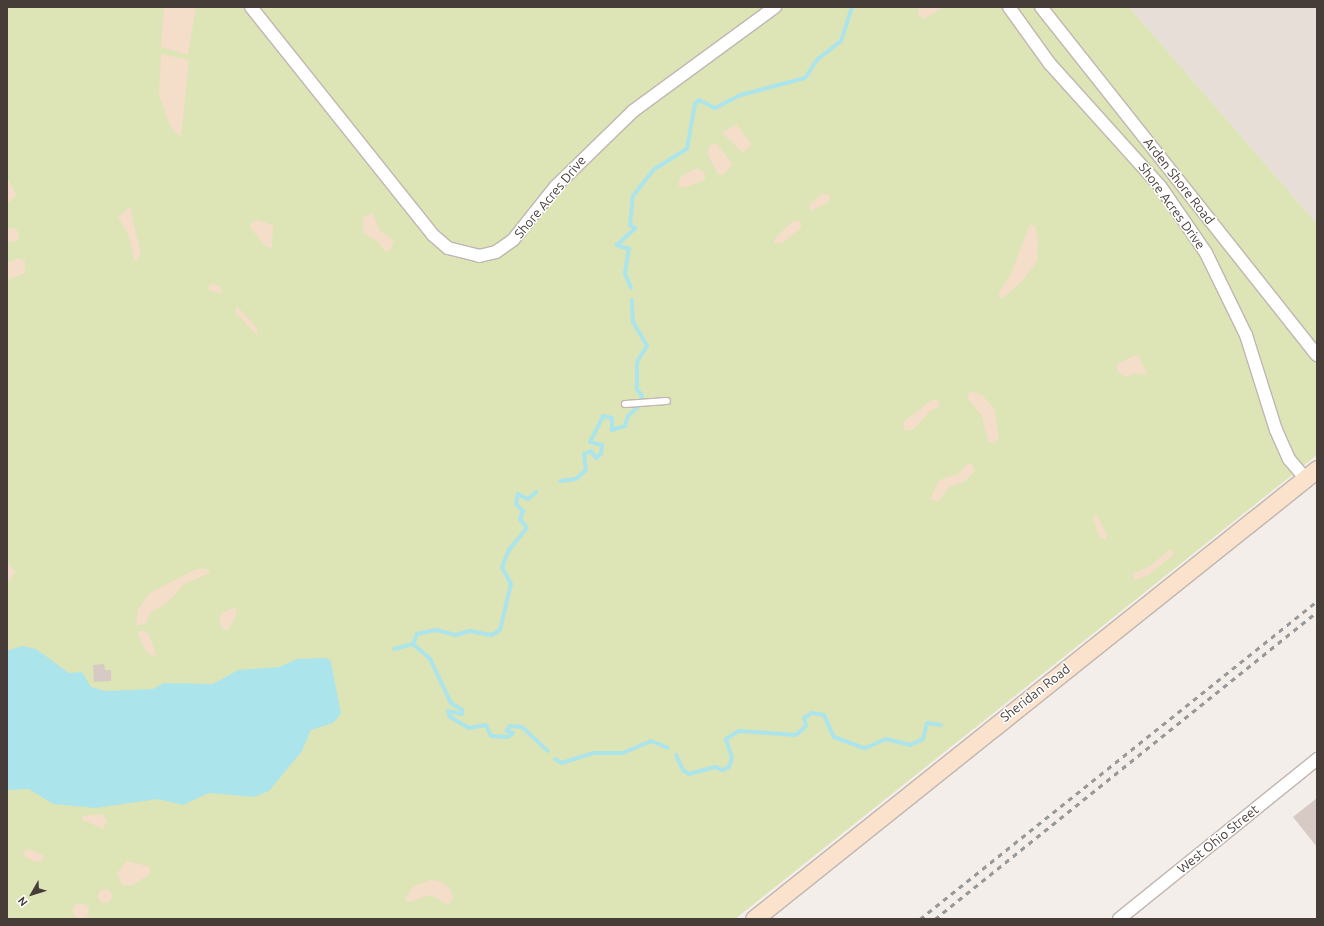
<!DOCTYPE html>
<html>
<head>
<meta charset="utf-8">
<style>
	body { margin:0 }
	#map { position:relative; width:1324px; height:926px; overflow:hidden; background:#f3eeea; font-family:Ubuntu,sans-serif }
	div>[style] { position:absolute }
	.residential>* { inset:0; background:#e7ded8 }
	.green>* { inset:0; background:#dde4b6 }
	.sand>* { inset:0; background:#f4dec9 }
	.round { border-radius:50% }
	.water>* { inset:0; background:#ace4eb }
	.stream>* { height:4px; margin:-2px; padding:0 2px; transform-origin:2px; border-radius:2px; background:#ace4eb }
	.building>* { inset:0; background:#d7c9c3 }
	.roads { filter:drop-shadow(1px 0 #c1b6b0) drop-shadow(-1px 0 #c1b6b0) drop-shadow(0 1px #c1b6b0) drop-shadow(0 -1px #c1b6b0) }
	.lane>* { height:6px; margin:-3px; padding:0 3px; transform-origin:3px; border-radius:3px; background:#fff }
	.street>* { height:12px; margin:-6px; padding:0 6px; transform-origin:6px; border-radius:6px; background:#fff }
	.secondary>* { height:17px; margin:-8.5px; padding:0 8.5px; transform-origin:8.5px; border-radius:8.5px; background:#fae2cd }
	.rail>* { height:3px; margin-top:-1.5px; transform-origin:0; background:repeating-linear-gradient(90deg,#989898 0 5px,transparent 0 10px) }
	span { translate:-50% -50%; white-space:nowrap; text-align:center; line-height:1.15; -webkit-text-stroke:3px #fff; paint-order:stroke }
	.street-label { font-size:13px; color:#473d38 }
	.frame { position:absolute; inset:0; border:8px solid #473d38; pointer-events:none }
	.north { position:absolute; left:12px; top:874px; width:40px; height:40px; -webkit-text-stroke:3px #fff; paint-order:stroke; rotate:231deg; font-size:11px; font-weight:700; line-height:16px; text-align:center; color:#473d38 }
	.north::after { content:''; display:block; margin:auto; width:14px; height:18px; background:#473d38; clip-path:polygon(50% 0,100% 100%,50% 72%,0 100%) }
</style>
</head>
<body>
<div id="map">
	<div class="residential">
		<i style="clip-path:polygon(1129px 7px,1317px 7px,1317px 224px)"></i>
	</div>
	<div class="green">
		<i style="clip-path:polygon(7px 7px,1129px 7px,1317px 224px,1317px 455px,735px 919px,7px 919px)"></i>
	</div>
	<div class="sand">
		<i style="clip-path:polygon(164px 7px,196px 7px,188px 55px,161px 47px)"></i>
		<i style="clip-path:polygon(918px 7px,944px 7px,923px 19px,918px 15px)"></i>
		<i style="clip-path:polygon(161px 54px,189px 60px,181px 138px,170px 126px,159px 95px)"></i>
		<i style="clip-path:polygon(736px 124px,752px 144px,743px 153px,722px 133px)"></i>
		<i style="clip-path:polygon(716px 143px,733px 165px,723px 175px,718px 174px,707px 153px,711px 144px)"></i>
		<i style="clip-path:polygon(698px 168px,705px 174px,705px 180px,682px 188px,678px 185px,681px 176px)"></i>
		<i style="clip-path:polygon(7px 178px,17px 195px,9px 202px,7px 202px)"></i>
		<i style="clip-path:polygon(823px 193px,830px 196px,829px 202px,810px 211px,809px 205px)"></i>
		<i style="clip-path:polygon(130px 207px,141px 254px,135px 262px,128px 234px,118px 217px)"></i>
		<i style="clip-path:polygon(373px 213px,379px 230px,394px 241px,390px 251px,385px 252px,377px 241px,363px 233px,363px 217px)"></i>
		<i style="clip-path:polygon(256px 220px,273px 225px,272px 248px,265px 246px,252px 230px,250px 224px)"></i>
		<i style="clip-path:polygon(794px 220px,801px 223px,801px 228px,781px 244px,774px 243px,775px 238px)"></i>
		<i style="clip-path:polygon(1030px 224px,1036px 228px,1038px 240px,1037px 261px,1023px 280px,1002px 299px,998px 294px,1011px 274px)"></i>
		<i class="round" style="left:5px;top:228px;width:14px;height:14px"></i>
		<i style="clip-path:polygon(18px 258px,25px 261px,25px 273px,7px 280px,7px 263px)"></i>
		<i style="clip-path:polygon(212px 283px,222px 288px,222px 294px,206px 289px)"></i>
		<i style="clip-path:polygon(237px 306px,257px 328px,257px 335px,235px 312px)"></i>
		<i style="clip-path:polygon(1138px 354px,1147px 375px,1136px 373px,1125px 377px,1118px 372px,1117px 364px)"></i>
		<i style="clip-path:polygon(970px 391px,982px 395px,994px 408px,999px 437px,994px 444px,988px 441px,982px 416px,967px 398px)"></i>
		<i style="clip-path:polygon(933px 399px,938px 401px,939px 407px,931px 410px,913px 430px,905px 430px,903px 422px)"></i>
		<i style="clip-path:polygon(972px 463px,975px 471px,964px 482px,949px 487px,938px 502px,930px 499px,939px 480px,958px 474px,967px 464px)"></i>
		<i style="clip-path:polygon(1096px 514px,1107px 534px,1106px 540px,1099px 536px,1093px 518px)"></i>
		<i style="clip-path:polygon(1169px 550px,1174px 552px,1171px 557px,1149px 575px,1134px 580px,1133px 573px,1149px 567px)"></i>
		<i style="clip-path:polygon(7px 561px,15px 572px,10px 581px,7px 580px)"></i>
		<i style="clip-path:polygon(196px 569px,208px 569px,210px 573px,184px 584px,169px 601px,149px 614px,146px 624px,136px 625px,138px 609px,150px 593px)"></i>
		<i style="clip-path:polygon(235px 607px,237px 614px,229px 629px,225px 630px,219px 624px,221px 614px)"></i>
		<i style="clip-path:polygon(141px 630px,148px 633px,157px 656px,150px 655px,145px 649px,138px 634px)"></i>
		<i style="clip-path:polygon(102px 814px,107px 821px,103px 829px,81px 819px,83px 816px)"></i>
		<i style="clip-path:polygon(29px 849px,43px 855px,43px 861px,36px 862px,25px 857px,23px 852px)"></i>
		<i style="clip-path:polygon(127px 861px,150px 867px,150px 874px,133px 885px,122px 885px,117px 873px)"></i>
		<i style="clip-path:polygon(431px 880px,442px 882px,451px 890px,453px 899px,448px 905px,431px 895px,408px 902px,405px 899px,414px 886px)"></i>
		<i class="round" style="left:98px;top:889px;width:14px;height:14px"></i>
		<i class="round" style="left:73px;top:903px;width:16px;height:16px"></i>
	</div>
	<div class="water">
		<i style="clip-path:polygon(22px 646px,36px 649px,69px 673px,82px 672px,91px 687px,106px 691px,153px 689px,164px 683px,213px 684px,238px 670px,279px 667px,297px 659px,327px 658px,331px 662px,341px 714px,333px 723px,311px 730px,302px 751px,269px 791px,254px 797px,209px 793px,183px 805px,158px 799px,95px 808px,53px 804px,29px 789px,7px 790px,7px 651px)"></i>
	</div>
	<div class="stream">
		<i style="left:631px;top:288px;width:16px;rotate:-112deg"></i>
		<i style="left:625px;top:273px;width:24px;rotate:-81deg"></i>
		<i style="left:629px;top:249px;width:13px;rotate:-162deg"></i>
		<i style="left:617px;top:245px;width:25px;rotate:-43deg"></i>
		<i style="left:635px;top:228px;width:6px;rotate:-149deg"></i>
		<i style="left:630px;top:225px;width:29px;rotate:-84deg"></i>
		<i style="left:633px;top:196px;width:33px;rotate:-52deg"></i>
		<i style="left:653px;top:170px;width:40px;rotate:-32deg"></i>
		<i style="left:687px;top:149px;width:46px;rotate:-79.9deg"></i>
		<i style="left:695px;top:104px;width:6px;rotate:-45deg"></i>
		<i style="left:699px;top:100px;width:18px;rotate:27deg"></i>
		<i style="left:715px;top:108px;width:29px;rotate:-27deg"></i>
		<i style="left:741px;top:95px;width:66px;rotate:-14.9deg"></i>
		<i style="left:805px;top:78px;width:23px;rotate:-56deg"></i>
		<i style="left:818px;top:59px;width:29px;rotate:-38deg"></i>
		<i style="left:841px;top:41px;width:36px;rotate:-72deg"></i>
		<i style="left:560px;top:481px;width:16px;rotate:-7deg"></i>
		<i style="left:576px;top:479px;width:13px;rotate:-42deg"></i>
		<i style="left:586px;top:470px;width:16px;rotate:-97deg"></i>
		<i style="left:584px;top:454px;width:8px;rotate:-23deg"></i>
		<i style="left:591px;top:451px;width:9px;rotate:54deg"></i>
		<i style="left:596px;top:458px;width:6px;rotate:-39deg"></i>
		<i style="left:601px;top:454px;width:9px;rotate:-84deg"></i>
		<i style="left:602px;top:445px;width:12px;rotate:-166deg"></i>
		<i style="left:590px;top:442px;width:29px;rotate:-63deg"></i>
		<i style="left:603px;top:416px;width:9px;rotate:13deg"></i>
		<i style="left:612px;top:418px;width:12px;rotate:90deg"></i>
		<i style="left:612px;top:430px;width:14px;rotate:-17deg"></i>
		<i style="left:625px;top:426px;width:10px;rotate:-73deg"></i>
		<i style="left:628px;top:416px;width:13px;rotate:-42deg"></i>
		<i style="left:638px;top:407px;width:12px;rotate:-70deg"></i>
		<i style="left:642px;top:396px;width:9px;rotate:-126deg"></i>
		<i style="left:637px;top:389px;width:27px;rotate:-90deg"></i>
		<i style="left:637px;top:362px;width:19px;rotate:-58deg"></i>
		<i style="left:647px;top:346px;width:28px;rotate:-120deg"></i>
		<i style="left:633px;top:322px;width:22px;rotate:-93deg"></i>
		<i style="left:413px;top:644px;width:11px;rotate:-68deg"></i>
		<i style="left:417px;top:634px;width:19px;rotate:-12deg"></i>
		<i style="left:436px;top:630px;width:21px;rotate:14deg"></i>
		<i style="left:456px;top:635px;width:14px;rotate:-17deg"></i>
		<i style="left:469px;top:631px;width:23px;rotate:10deg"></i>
		<i style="left:492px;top:635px;width:9px;rotate:-32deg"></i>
		<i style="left:500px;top:630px;width:47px;rotate:-76.6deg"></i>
		<i style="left:511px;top:584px;width:19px;rotate:-118deg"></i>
		<i style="left:502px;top:567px;width:18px;rotate:-68deg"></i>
		<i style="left:509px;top:550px;width:28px;rotate:-51deg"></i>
		<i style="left:527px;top:528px;width:11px;rotate:-128deg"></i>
		<i style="left:520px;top:519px;width:9px;rotate:-69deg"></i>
		<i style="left:523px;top:511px;width:10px;rotate:-135deg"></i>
		<i style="left:516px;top:504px;width:10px;rotate:-79deg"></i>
		<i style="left:518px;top:494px;width:11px;rotate:27deg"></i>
		<i style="left:528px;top:499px;width:11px;rotate:-41deg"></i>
		<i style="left:413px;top:644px;width:23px;rotate:41deg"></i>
		<i style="left:430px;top:659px;width:49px;rotate:64.5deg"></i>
		<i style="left:451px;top:703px;width:13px;rotate:32deg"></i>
		<i style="left:462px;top:710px;width:4px;rotate:90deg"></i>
		<i style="left:462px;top:714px;width:14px;rotate:-168deg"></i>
		<i style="left:448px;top:711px;width:6px;rotate:72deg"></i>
		<i style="left:450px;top:717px;width:22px;rotate:30deg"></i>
		<i style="left:469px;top:728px;width:17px;rotate:-10deg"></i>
		<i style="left:486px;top:725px;width:12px;rotate:66deg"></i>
		<i style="left:491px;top:736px;width:17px;rotate:3deg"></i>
		<i style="left:508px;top:737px;width:6px;rotate:-39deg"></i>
		<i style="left:513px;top:733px;width:6px;rotate:-162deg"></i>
		<i style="left:507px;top:731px;width:6px;rotate:-59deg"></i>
		<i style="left:510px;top:726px;width:12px;rotate:5deg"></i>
		<i style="left:522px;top:727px;width:35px;rotate:43deg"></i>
		<i style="left:394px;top:649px;width:20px;rotate:-15deg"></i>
		<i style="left:676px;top:755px;width:17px;rotate:65deg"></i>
		<i style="left:683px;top:770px;width:7px;rotate:34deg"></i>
		<i style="left:689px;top:774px;width:28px;rotate:-15deg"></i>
		<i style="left:716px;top:767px;width:7px;rotate:27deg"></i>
		<i style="left:722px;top:770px;width:8px;rotate:-23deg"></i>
		<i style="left:729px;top:767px;width:9px;rotate:-72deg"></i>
		<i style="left:732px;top:758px;width:20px;rotate:-108deg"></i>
		<i style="left:726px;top:739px;width:15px;rotate:-32deg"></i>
		<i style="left:739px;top:731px;width:57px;rotate:4deg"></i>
		<i style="left:796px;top:735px;width:13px;rotate:-42deg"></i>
		<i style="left:806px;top:726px;width:8px;rotate:-104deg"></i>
		<i style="left:804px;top:718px;width:9px;rotate:-32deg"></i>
		<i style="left:812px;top:713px;width:12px;rotate:9deg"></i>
		<i style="left:824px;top:715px;width:24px;rotate:66deg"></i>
		<i style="left:834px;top:737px;width:33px;rotate:20deg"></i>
		<i style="left:865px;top:748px;width:23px;rotate:-23deg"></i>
		<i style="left:886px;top:739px;width:25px;rotate:14deg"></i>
		<i style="left:910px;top:745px;width:14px;rotate:-25deg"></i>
		<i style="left:923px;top:739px;width:16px;rotate:-76deg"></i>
		<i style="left:927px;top:723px;width:14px;rotate:8deg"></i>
		<i style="left:555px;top:759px;width:8px;rotate:30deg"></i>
		<i style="left:562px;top:763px;width:33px;rotate:-18deg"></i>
		<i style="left:593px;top:753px;width:30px"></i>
		<i style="left:623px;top:753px;width:30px;rotate:-23deg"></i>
		<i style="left:651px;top:741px;width:18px;rotate:22deg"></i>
	</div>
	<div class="building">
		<i style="clip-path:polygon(104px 664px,105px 670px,111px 670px,111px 681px,94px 682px,93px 665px)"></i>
		<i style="clip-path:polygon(1317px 798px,1317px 847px,1293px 817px)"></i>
	</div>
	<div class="roads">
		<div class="lane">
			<i style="left:625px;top:404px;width:42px;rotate:-4.1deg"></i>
		</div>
		<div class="street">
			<i style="left:251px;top:7px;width:292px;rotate:51.4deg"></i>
			<i style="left:433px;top:235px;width:20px;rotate:41deg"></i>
			<i style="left:448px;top:248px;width:32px;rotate:14deg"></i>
			<i style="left:479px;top:256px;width:17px;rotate:-13deg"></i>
			<i style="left:496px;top:252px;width:21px;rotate:-35deg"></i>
			<i style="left:513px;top:240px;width:69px;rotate:-51.5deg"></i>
			<i style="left:556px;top:186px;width:107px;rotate:-44.2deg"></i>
			<i style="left:633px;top:111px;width:176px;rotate:-36.2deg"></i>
			<i style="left:1009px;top:7px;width:70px;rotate:54.3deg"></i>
			<i style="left:1050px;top:64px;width:164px;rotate:48deg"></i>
			<i style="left:1160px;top:186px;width:81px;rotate:55.5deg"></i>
			<i style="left:1206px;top:253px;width:91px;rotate:64deg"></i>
			<i style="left:1246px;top:335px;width:100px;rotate:72.5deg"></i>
			<i style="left:1276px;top:430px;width:32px;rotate:66deg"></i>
			<i style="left:1289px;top:459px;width:25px;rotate:50deg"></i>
			<i style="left:1041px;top:7px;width:444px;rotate:51.6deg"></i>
			<i style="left:1119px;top:919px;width:255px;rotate:-38.9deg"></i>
		</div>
		<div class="secondary">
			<i style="left:754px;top:919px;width:721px;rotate:-38.63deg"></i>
		</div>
	</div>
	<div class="rail">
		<i style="left:920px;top:919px;width:509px;rotate:-38.69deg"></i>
		<i style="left:935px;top:919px;width:490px;rotate:-38.8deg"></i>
	</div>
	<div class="street-label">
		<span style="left:1179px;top:181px;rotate:52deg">Arden Shore Road</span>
		<span style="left:550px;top:197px;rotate:-50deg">Shore Acres Drive</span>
		<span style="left:1172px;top:206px;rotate:54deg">Shore Acres Drive</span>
		<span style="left:1035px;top:693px;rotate:-38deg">Sheridan Road</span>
		<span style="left:1218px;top:839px;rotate:-39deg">West Ohio Street</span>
	</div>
	<div class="frame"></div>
	<div class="north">N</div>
</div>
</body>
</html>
